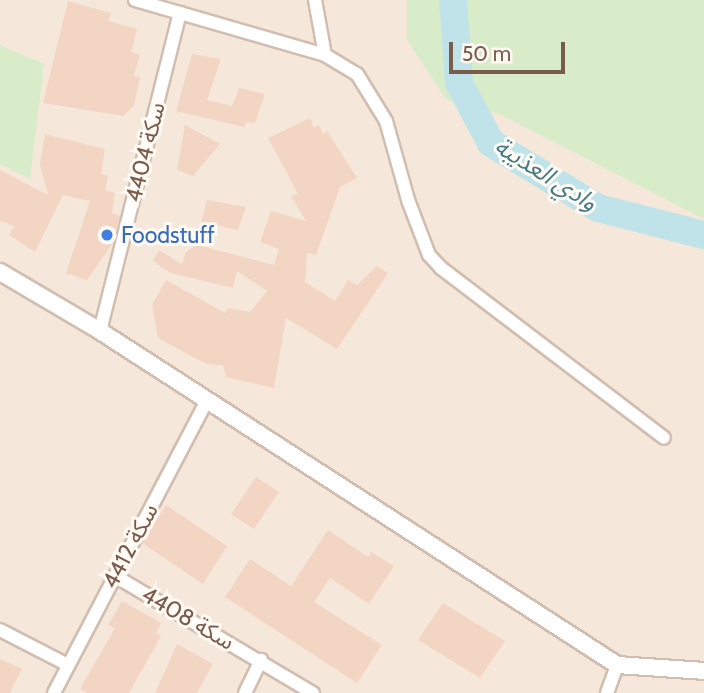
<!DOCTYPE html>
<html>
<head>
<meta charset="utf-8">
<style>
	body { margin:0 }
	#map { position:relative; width:704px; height:693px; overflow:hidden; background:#fdf6ec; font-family:Cabin,"Noto Sans Arabic",sans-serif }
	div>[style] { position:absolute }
	.residential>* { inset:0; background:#f5e8da }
	.green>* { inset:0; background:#d8ecc9 }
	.river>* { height:28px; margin:-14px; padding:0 14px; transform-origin:14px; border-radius:14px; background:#bfe3e8 }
	.building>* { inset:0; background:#f3d5c3 }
	.roads { filter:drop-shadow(2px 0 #d1beb0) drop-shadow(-2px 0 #d1beb0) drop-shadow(0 2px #d1beb0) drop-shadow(0 -2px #d1beb0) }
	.minor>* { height:12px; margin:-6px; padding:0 6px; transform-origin:6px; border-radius:6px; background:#fff }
	.tertiary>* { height:16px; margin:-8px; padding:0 8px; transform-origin:8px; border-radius:8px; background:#fff }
	.dots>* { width:19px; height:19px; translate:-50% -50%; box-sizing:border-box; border:4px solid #fffaf3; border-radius:50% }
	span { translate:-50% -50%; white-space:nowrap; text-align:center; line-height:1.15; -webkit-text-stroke:6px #fffaf3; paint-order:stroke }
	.street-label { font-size:23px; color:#7a5c4d }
	.shop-label { font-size:23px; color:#366cbe }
	.left { translate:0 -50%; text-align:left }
	.water-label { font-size:24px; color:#437c86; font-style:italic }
	.scale { position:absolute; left:449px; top:42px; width:116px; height:32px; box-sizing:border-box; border:4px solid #7a5c4d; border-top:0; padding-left:9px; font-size:21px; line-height:24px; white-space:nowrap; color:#7a5c4d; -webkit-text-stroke:5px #fffaf3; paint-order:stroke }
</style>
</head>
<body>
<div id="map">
	<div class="residential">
		<i style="clip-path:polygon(0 0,704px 0,704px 693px,0 693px)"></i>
	</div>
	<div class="green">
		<i style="clip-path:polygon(407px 0,704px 0,704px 219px,501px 115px,446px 99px,407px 40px)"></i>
		<i style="clip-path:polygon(0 45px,44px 64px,30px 179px,0 164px)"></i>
	</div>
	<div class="river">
		<i style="left:453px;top:0;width:83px;rotate:85.9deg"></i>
		<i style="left:459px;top:83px;width:68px;rotate:61.9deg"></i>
		<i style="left:491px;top:143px;width:125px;rotate:31.3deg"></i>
		<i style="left:598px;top:208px;width:109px;rotate:14.3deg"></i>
	</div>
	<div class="building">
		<i style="clip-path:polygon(68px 1px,111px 13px,108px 21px,137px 29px,131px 52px,140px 55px,134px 76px,140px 77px,134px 106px,123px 116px,43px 103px)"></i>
		<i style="clip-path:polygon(192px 54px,221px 59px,207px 100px,232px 106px,239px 88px,265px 94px,255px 123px,246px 122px,244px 127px,176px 111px)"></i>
		<i style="clip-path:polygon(310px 118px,314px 128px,319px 125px,323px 134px,327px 131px,357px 178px,340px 187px,316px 255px,307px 253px,305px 282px,335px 301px,348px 280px,357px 285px,377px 266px,388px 273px,337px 349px,286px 318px,274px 388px,226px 377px,223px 365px,206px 364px,158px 338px,152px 305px,166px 280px,225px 313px,228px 308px,250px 312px,267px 291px,237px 271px,233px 288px,171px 273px,153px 261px,159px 250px,182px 264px,186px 252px,197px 245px,274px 265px,279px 249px,260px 242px,271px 211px,306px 221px,291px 196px,298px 194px,268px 138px)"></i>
		<i style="clip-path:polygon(185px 125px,220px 144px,193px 176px,177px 170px)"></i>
		<i style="clip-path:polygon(45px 134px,105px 149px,101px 174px,108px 176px,105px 190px,115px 193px,112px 213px,120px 216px,110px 247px,87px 280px,66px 273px,90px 201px,63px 195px,35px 252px,9px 235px,14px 226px,0 221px,0 170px,48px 195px,40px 164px)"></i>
		<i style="clip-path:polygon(207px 200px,246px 207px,238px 230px,201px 222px)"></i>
		<i style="clip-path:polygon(256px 477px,279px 492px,254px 529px,231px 514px)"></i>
		<i style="clip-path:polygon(166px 505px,227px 546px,203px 584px,142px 543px)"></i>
		<i style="clip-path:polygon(328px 530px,368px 557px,371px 552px,394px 566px,369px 604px,330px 578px,314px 602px,382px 645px,357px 683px,225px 597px,250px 559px,291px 586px)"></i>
		<i style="clip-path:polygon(122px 601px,161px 623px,156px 633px,161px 636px,129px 693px,88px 693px,80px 689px,115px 628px,108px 625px)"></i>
		<i style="clip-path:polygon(443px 603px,505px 641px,480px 678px,418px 640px)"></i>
		<i style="clip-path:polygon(177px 644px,213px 664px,197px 693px,155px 693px)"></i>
		<i style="clip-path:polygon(0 659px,22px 669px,10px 693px,0 693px)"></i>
	</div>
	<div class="roads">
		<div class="minor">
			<i style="left:135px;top:0;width:198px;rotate:16.1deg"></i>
			<i style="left:325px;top:55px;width:37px;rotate:31deg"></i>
			<i style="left:357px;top:74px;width:55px;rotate:58.3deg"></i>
			<i style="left:386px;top:121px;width:82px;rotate:74.4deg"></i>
			<i style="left:408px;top:200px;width:59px;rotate:69.1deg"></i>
			<i style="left:429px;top:255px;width:18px;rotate:47deg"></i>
			<i style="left:441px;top:268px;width:280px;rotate:37.3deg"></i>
			<i style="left:315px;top:0;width:56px;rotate:79.7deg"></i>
			<i style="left:100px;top:331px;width:328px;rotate:-75.9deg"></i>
			<i style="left:115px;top:576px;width:230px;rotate:30.6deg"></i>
			<i style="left:0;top:630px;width:76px;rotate:27.2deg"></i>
			<i style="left:54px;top:693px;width:331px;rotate:-62.4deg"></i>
			<i style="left:245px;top:693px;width:37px;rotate:-64deg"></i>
			<i style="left:607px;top:693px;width:30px;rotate:-70deg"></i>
		</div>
		<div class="tertiary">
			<i style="left:0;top:272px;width:116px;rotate:30.5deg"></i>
			<i style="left:100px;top:331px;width:616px;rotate:32.86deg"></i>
			<i style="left:617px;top:665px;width:87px;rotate:3.9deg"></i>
		</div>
	</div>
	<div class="dots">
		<i style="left:107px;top:235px;background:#3f7fe0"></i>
	</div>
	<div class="street-label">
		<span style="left:145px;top:152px;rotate:-76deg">سكة 4404</span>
		<span style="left:130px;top:546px;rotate:-62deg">سكة 4412</span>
		<span style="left:188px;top:618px;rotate:30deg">سكة 4408</span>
	</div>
	<div class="shop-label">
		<span class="left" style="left:121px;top:235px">Foodstuff</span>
	</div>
	<div class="water-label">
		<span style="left:546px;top:174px;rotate:32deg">وادي العذيبة</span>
	</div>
	<div class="scale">50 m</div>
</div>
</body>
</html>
